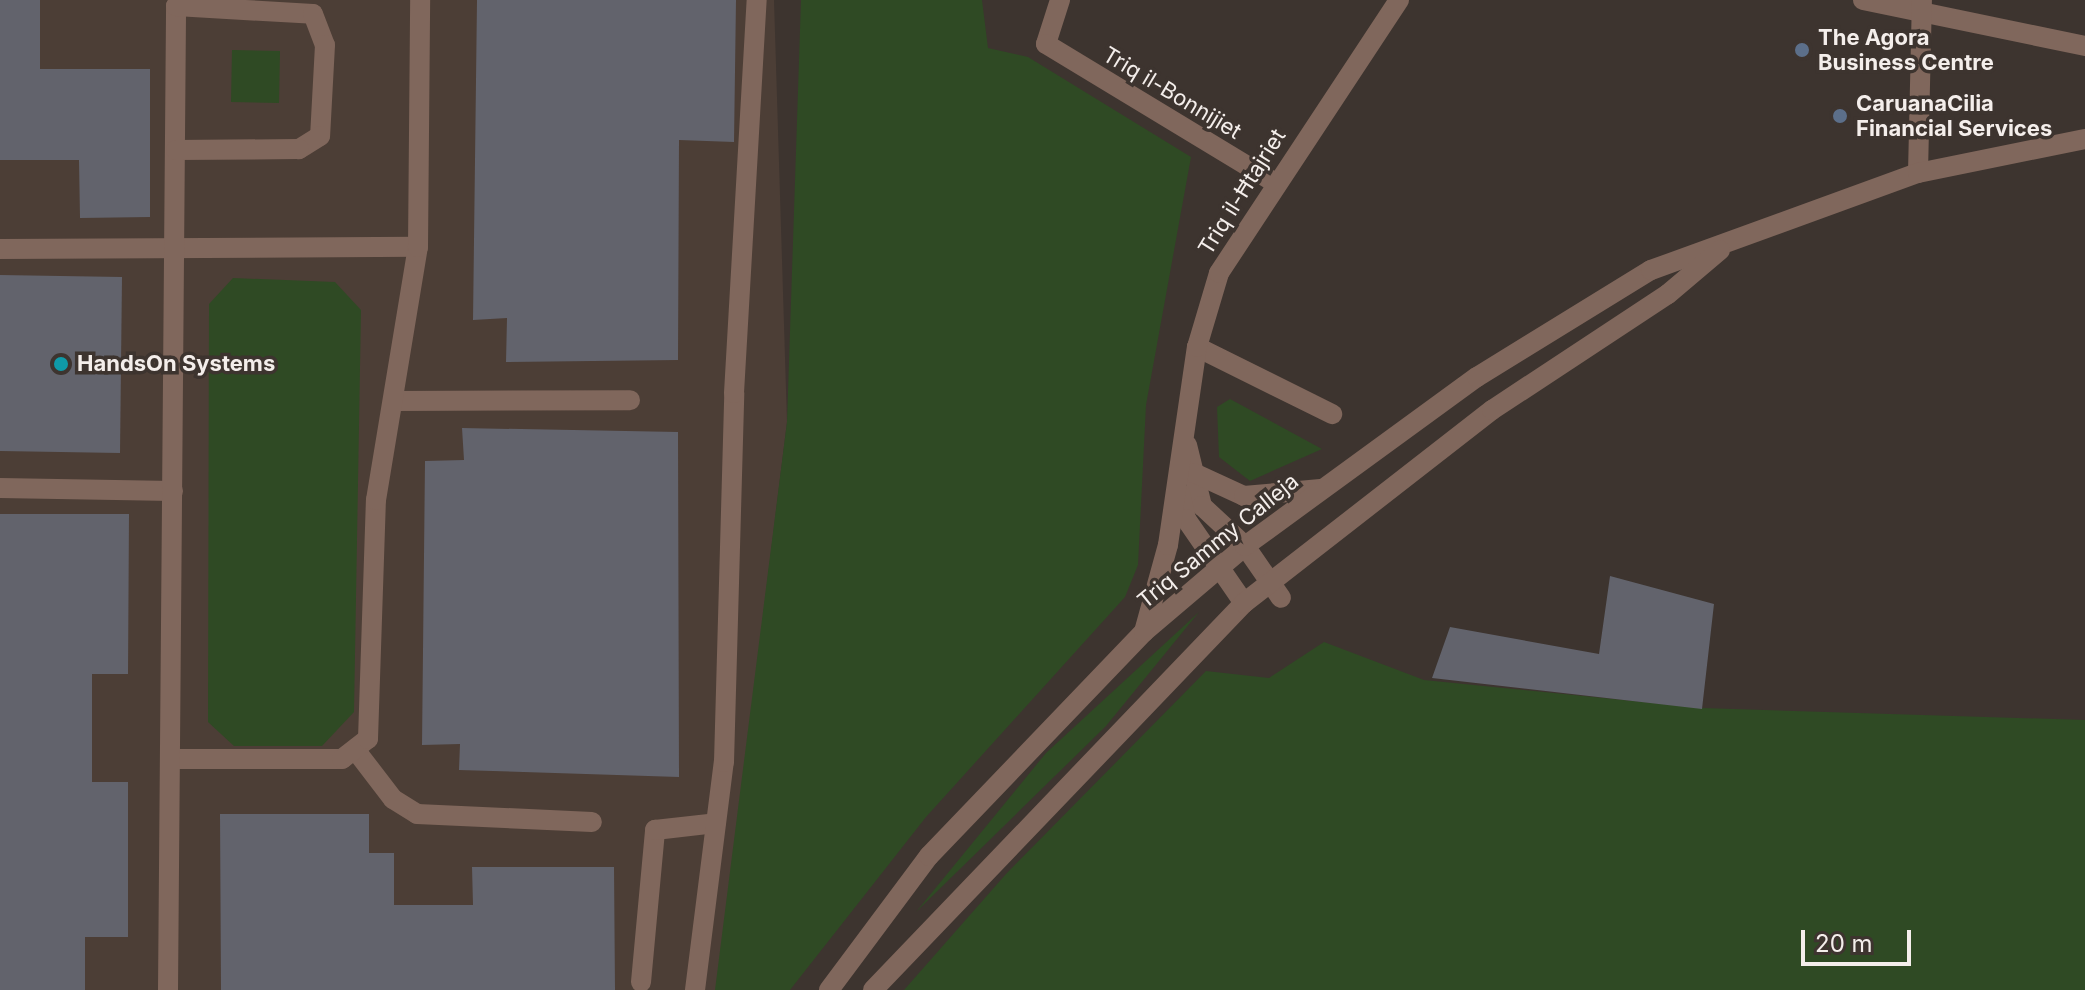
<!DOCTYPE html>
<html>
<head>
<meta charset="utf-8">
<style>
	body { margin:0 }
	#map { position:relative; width:2085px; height:990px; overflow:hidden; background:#3d342f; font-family:Inter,sans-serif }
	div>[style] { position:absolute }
	.built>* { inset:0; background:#4c3e36 }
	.green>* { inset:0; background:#2f4a24 }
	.building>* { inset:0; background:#62636c }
	.minor>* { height:20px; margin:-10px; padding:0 10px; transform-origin:10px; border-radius:10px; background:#80675c }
	.dots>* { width:22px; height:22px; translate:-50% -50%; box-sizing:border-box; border:4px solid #3d342f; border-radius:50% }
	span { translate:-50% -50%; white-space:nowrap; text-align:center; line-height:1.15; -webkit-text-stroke:7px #3d342f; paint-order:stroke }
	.poi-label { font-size:22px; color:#f4eeeb; font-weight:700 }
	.left { translate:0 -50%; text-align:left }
	.street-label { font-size:22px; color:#f4eeeb }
	.scale { position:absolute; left:1801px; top:930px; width:110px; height:36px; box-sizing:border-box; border:4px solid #f4eeeb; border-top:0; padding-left:10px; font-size:24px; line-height:28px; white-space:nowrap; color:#f4eeeb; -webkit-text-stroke:6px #3d342f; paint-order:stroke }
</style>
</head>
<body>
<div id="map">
	<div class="built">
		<i style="clip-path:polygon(0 0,774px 0,787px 422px,717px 990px,0 990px)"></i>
	</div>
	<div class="green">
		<i style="clip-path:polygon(801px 0,982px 0,988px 48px,1028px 57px,1191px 157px,1146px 405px,1138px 565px,1125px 597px,926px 817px,790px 990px,715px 990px,787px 422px)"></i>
		<i style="clip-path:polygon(232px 50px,280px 51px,279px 103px,231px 102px)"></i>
		<i style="clip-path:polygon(233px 278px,335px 282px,361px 310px,354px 712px,322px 746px,234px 746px,208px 722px,209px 304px)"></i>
		<i style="clip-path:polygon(1230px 399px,1322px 449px,1250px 481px,1219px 457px,1217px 407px)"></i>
		<i style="clip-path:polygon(1199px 612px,1106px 726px,916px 912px,1046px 753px)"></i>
		<i style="clip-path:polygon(1324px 642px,1424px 680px,1702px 708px,2085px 720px,2085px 990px,904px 990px,1006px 874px,1206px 671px,1269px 678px)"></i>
	</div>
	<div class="building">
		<i style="clip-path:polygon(0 0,40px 0,40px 69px,150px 69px,150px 217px,80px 218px,79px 160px,0 160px)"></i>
		<i style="clip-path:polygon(477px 0,736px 0,734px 142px,679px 140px,678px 360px,506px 362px,507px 318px,473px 320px)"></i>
		<i style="clip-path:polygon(0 275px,122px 277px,120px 453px,0 451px)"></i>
		<i style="clip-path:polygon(462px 428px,678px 432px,679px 777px,459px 770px,460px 744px,422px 745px,425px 461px,464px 460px)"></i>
		<i style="clip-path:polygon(0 514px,129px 514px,128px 674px,92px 674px,92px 782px,128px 782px,128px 937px,85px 937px,85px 990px,0 990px)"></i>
		<i style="clip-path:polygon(1610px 576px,1714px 604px,1702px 709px,1432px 678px,1450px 627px,1599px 654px)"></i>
		<i style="clip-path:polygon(220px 814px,369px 814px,369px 853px,394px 853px,394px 905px,473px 905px,472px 867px,614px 867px,615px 990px,221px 990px)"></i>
	</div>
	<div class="minor">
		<i style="left:1060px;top:0;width:46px;rotate:107.7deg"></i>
		<i style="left:1046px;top:44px;width:267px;rotate:31.2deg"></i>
		<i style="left:1863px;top:0;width:227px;rotate:11.7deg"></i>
		<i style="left:1918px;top:173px;width:173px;rotate:-88.7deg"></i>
		<i style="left:0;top:249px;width:418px;rotate:-0.3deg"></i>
		<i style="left:1197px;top:347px;width:151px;rotate:26.4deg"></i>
		<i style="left:394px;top:401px;width:236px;rotate:-0.2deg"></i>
		<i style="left:1187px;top:445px;width:63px;rotate:76.2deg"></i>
		<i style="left:1202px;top:506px;width:59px;rotate:42.9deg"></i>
		<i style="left:1245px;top:546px;width:63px;rotate:55.3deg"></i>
		<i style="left:1194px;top:473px;width:55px;rotate:24.7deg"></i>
		<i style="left:1244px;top:496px;width:77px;rotate:-5.2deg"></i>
		<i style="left:0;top:488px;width:173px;rotate:1deg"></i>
		<i style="left:1180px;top:493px;width:27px;rotate:77deg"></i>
		<i style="left:1186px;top:519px;width:102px;rotate:55.4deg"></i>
		<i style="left:1144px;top:632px;width:90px;rotate:-74.6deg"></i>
		<i style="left:1168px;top:545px;width:200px;rotate:-81.7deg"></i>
		<i style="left:1197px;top:347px;width:77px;rotate:-73.4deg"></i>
		<i style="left:1219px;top:273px;width:327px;rotate:-56.6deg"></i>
		<i style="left:357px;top:752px;width:59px;rotate:52.5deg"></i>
		<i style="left:393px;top:799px;width:28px;rotate:32deg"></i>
		<i style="left:417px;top:814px;width:175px;rotate:2.6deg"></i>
		<i style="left:171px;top:759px;width:171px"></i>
		<i style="left:342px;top:759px;width:33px;rotate:-38deg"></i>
		<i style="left:368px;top:739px;width:239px;rotate:-88.1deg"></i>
		<i style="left:376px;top:500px;width:256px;rotate:-80.6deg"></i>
		<i style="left:418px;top:247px;width:247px;rotate:-89.5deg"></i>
		<i style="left:641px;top:982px;width:153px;rotate:-84.7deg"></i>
		<i style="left:655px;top:830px;width:61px;rotate:-6.5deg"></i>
		<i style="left:168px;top:990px;width:984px;rotate:-89.53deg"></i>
		<i style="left:176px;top:6px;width:137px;rotate:3.3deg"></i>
		<i style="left:313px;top:14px;width:33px;rotate:69deg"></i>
		<i style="left:325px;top:45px;width:91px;rotate:93.1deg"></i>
		<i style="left:320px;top:136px;width:25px;rotate:148deg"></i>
		<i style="left:299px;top:149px;width:123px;rotate:179.5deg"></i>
		<i style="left:695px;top:990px;width:230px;rotate:-82.8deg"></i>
		<i style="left:724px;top:762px;width:369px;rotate:-88.4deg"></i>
		<i style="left:734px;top:393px;width:394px;rotate:-86.7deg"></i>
		<i style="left:829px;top:990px;width:167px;rotate:-53.3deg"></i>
		<i style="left:929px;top:856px;width:310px;rotate:-46.2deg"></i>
		<i style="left:1144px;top:632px;width:133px;rotate:-40.4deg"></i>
		<i style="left:1245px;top:546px;width:287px;rotate:-36.1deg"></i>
		<i style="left:1477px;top:377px;width:204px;rotate:-31.6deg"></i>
		<i style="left:1651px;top:270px;width:284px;rotate:-20deg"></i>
		<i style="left:1918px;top:173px;width:170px;rotate:-11.5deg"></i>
		<i style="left:873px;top:990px;width:536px;rotate:-46.21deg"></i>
		<i style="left:1244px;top:603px;width:314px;rotate:-37.9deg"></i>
		<i style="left:1492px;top:410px;width:211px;rotate:-33.4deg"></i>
		<i style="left:1668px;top:294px;width:68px;rotate:-40.2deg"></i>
	</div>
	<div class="dots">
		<i style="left:1802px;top:50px;background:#5c6f8a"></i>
		<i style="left:1840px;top:116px;background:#5c6f8a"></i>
		<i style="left:61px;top:364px;background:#0f9aa8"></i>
	</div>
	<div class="poi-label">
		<span class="left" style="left:1818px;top:50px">The Agora<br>Business Centre</span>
		<span class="left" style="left:1856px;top:116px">CaruanaCilia<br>Financial Services</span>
		<span class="left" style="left:77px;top:364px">HandsOn Systems</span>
	</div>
	<div class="street-label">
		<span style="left:1172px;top:93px;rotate:31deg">Triq il-Bonnijiet</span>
		<span style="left:1242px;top:192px;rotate:-58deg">Triq il-Ħtajriet</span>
		<span style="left:1218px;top:541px;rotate:-39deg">Triq Sammy Calleja</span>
	</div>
	<div class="scale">20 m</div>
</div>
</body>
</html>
